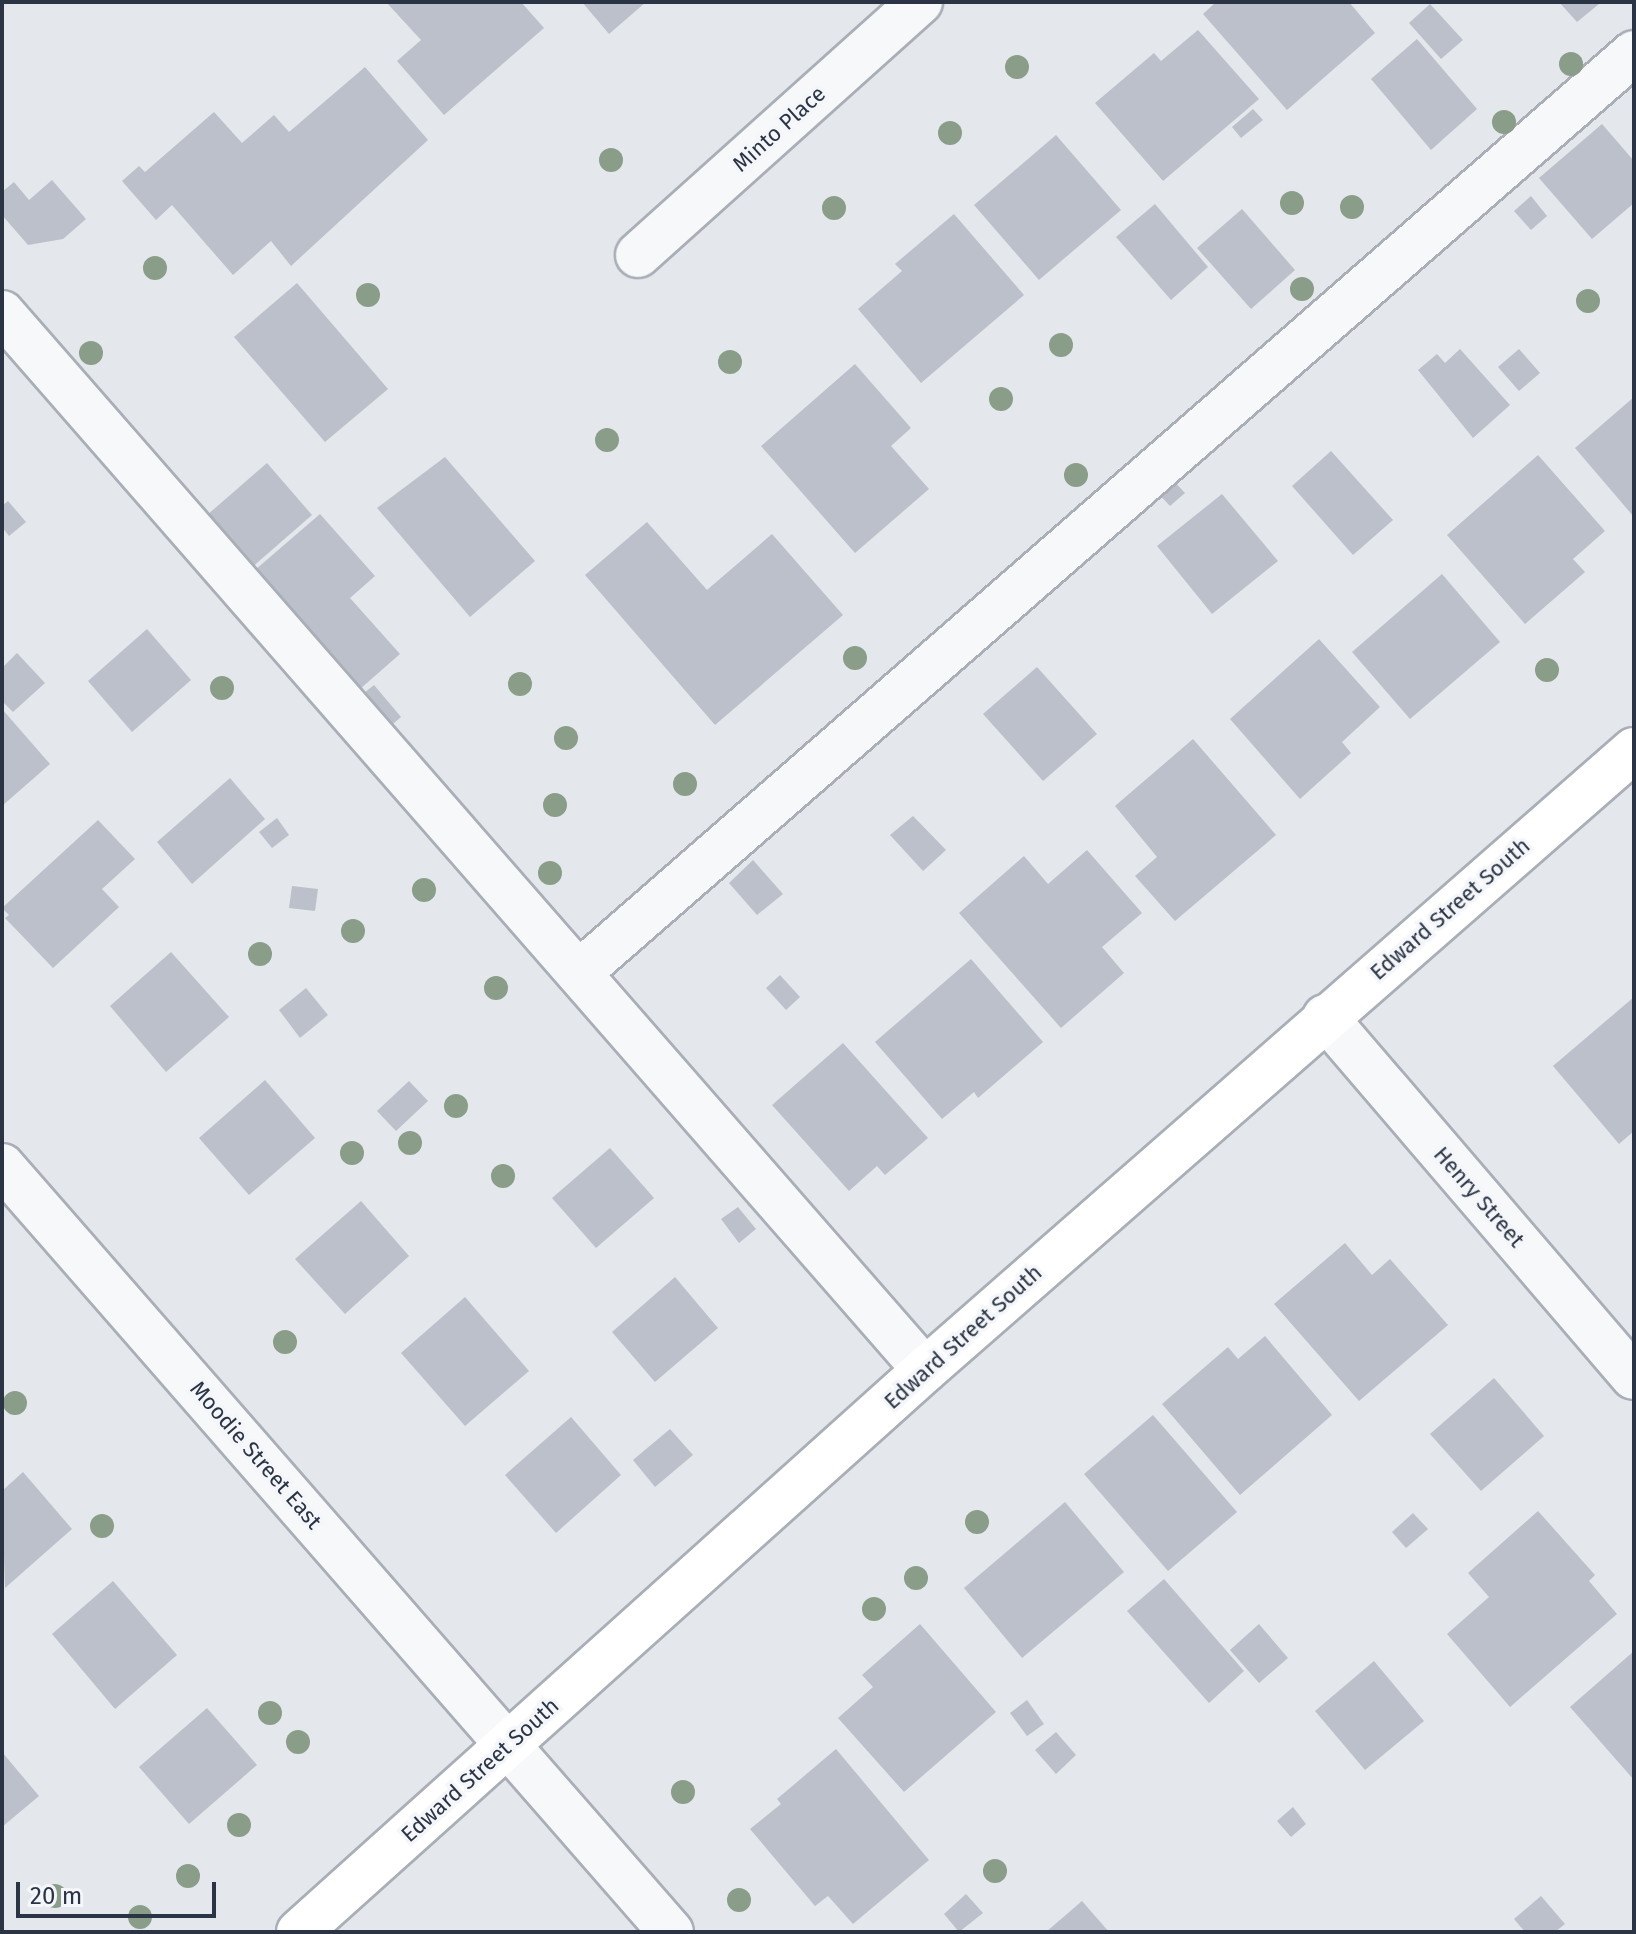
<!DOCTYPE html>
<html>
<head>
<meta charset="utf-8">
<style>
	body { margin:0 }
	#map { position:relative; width:1636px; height:1934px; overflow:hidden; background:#e4e7ec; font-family:"Fira Sans",sans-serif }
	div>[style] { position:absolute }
	.building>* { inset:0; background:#bbc0ca }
	.roads { filter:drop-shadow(2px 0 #a9aeb7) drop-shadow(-2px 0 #a9aeb7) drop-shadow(0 2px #a9aeb7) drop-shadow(0 -2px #a9aeb7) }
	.minor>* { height:44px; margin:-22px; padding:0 22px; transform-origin:22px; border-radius:22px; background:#f7f8fa }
	.major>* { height:44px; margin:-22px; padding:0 22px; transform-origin:22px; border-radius:22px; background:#fff }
	.trees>* { width:24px; height:24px; margin:-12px; border-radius:50%; background:#899d89 }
	span { translate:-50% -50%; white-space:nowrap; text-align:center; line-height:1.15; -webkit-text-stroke:7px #f4f6f9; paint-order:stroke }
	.street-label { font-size:22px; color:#2b3445 }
	.frame { position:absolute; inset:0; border:4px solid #2b3445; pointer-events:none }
	.scale { position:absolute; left:16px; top:1882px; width:200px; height:36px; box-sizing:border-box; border:4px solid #2b3445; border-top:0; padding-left:10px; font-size:24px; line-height:28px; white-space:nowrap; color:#2b3445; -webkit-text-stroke:6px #f4f6f9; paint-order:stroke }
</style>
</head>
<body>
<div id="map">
	<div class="building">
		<i style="clip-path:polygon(386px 2px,521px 2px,544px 28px,444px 115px,397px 61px,421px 40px)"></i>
		<i style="clip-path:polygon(582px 2px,646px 2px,609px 34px)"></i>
		<i style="clip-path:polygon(1216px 2px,1349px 2px,1375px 33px,1287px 110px,1203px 14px)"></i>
		<i style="clip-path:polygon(1559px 2px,1597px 2px,1599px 4px,1577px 22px)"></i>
		<i style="clip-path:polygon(1430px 4px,1463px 40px,1441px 59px,1409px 23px)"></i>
		<i style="clip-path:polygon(1198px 30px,1259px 99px,1163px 181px,1095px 103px,1154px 53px,1161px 61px)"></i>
		<i style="clip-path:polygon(1417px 39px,1477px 109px,1431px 150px,1371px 79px)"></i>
		<i style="clip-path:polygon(365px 67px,428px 140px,291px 266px,271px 241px,233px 275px,172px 205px,156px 220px,122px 181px,139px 166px,145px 172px,214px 112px,242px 143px,274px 115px,289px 132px)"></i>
		<i style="clip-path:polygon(1253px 109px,1263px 120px,1241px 138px,1232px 127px)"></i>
		<i style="clip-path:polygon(1602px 124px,1634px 161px,1634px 203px,1592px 239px,1539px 178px)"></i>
		<i style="clip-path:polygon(1056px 135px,1121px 210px,1039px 280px,974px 205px)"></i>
		<i style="clip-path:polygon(52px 180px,86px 219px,63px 239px,28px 245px,2px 215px,2px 192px,14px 182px,29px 200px)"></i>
		<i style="clip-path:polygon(1531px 196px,1547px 216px,1531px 230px,1514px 211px)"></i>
		<i style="clip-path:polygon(1155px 204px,1208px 267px,1171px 300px,1116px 237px)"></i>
		<i style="clip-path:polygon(1242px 209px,1295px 270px,1251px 309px,1197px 248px)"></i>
		<i style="clip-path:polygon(954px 214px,1024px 295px,921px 383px,858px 309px,902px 271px,895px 264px)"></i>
		<i style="clip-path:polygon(297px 283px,388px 389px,325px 442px,234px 337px)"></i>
		<i style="clip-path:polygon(1460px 349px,1510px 405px,1473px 438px,1418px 370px,1437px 354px,1445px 363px)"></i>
		<i style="clip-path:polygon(1519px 349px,1540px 373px,1519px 391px,1498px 367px)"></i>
		<i style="clip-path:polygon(855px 364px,911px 428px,891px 446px,929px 489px,855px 553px,761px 446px)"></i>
		<i style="clip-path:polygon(1634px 397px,1634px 517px,1575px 448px)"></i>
		<i style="clip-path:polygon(1331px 451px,1393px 520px,1353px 555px,1292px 486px)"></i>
		<i style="clip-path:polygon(1538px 455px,1605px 531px,1573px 559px,1585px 572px,1525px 624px,1447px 535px)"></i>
		<i style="clip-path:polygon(445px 457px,535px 561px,470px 617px,377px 508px)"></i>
		<i style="clip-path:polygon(267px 463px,312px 515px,251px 568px,206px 516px)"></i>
		<i style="clip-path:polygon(1169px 476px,1185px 493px,1170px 506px,1154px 489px)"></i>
		<i style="clip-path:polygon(1222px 494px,1278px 561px,1212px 614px,1157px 546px)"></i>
		<i style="clip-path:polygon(8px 501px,26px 522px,9px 536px,2px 527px,2px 506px)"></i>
		<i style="clip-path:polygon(320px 514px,375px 576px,350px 598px,400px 654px,360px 689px,255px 570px)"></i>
		<i style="clip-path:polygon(647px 522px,707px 590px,772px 534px,843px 615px,715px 725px,585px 575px)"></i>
		<i style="clip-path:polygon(1442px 574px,1500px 642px,1410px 719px,1352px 652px)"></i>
		<i style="clip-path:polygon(147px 629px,191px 680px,132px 732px,88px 681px)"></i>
		<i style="clip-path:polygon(1319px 639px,1380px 707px,1342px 742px,1351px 753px,1300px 799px,1230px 719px)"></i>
		<i style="clip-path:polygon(17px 653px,45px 683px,13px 712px,2px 701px,2px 668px)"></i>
		<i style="clip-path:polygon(1037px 667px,1097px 734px,1043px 781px,983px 714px)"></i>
		<i style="clip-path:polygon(374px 685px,401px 717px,387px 729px,359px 697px)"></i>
		<i style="clip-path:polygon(2px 709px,50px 764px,2px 806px)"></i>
		<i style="clip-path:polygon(1193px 739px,1276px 835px,1175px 921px,1135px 876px,1157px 857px,1115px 806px)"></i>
		<i style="clip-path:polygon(230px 778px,265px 819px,192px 884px,157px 842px)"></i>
		<i style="clip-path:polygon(913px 816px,946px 850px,923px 871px,890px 835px)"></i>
		<i style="clip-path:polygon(277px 818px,289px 835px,272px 848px,259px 832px)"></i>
		<i style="clip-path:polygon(98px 820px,135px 859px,102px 889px,119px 907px,53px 968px,5px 918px,9px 915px,2px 908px)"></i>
		<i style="clip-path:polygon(1087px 850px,1142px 913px,1102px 947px,1124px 973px,1061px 1028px,959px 913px,1024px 856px,1048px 884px)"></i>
		<i style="clip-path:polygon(753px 860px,783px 894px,757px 915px,729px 883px)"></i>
		<i style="clip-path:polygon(292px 886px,318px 889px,315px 911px,289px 908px)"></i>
		<i style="clip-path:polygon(171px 952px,229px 1017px,166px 1072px,110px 1006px)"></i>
		<i style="clip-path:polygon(971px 959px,1043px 1042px,978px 1098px,974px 1092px,942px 1119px,875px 1042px)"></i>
		<i style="clip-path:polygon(780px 975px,800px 997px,786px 1010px,766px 988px)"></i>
		<i style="clip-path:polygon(306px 988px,328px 1015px,300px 1038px,279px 1010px)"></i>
		<i style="clip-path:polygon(1634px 997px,1634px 1131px,1619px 1144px,1553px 1066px)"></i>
		<i style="clip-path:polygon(843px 1043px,928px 1138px,885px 1175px,877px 1166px,849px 1191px,772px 1105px)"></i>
		<i style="clip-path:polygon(265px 1080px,315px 1138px,249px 1195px,199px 1138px)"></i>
		<i style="clip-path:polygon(409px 1081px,428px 1101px,396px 1131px,377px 1111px)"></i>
		<i style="clip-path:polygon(610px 1148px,654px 1198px,596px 1248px,552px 1198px)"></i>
		<i style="clip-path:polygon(361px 1201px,409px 1256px,345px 1314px,295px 1259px)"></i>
		<i style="clip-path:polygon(738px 1207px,756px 1229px,739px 1243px,721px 1219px)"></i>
		<i style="clip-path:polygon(1345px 1243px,1372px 1275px,1390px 1259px,1448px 1325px,1359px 1401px,1274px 1304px)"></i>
		<i style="clip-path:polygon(675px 1277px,718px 1328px,655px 1382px,612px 1332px)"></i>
		<i style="clip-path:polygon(465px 1297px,529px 1371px,465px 1426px,401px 1353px)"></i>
		<i style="clip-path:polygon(1265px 1336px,1332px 1415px,1240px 1495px,1162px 1404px,1228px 1347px,1238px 1359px)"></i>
		<i style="clip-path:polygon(1494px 1378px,1544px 1436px,1481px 1491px,1430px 1434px)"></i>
		<i style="clip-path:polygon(1153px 1415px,1237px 1512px,1168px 1571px,1084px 1474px)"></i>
		<i style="clip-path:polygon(571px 1417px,621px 1475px,556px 1533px,505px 1475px)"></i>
		<i style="clip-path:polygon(670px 1429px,693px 1455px,655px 1487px,633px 1460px)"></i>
		<i style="clip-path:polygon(23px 1472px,72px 1529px,5px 1588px,2px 1491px)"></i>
		<i style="clip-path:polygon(1065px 1502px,1124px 1572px,1022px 1658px,964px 1588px)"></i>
		<i style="clip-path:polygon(1538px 1511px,1595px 1575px,1589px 1581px,1617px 1614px,1510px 1707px,1447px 1634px,1489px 1597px,1468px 1573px)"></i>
		<i style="clip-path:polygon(1413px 1513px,1428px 1529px,1406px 1548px,1392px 1532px)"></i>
		<i style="clip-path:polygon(1164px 1579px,1244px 1671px,1209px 1703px,1127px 1611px)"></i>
		<i style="clip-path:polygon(113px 1581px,177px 1655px,115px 1709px,52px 1634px)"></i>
		<i style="clip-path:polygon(920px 1624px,996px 1712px,904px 1792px,838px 1718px,873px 1687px,862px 1675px)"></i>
		<i style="clip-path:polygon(1259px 1624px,1288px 1658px,1259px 1683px,1230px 1650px)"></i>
		<i style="clip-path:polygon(1634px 1651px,1634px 1780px,1570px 1707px)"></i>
		<i style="clip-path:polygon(1374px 1661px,1424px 1721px,1365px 1770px,1315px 1711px)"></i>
		<i style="clip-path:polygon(1027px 1700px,1044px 1724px,1027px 1736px,1010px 1713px)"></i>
		<i style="clip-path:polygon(207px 1708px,257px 1765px,189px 1824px,139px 1767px)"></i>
		<i style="clip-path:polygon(1056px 1732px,1076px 1755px,1056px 1774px,1035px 1750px)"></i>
		<i style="clip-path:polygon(836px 1749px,929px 1860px,853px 1924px,828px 1896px,815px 1906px,750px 1829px,781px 1804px,777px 1799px)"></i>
		<i style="clip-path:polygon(2px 1752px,39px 1796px,2px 1827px)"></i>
		<i style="clip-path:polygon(1293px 1807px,1306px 1824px,1291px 1837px,1277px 1821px)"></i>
		<i style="clip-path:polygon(966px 1894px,983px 1913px,959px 1932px,944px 1914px)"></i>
		<i style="clip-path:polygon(1541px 1896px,1565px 1924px,1555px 1932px,1525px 1932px,1514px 1919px)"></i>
		<i style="clip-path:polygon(1082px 1901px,1109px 1932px,1046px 1932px)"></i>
	</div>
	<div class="roads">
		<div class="minor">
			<i style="left:638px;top:255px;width:379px;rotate:-41.9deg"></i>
			<i style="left:2px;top:313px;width:1403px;rotate:48.87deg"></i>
			<i style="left:581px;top:971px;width:1397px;rotate:-41.08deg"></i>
			<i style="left:1325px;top:1017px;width:474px;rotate:49.4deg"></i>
			<i style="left:2px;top:1166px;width:1017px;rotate:48.87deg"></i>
		</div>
		<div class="major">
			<i style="left:299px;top:1932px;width:841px;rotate:-41.92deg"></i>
			<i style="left:925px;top:1370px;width:942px;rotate:-41.17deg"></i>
		</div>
	</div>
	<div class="trees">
		<i style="left:1571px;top:64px"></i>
		<i style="left:1017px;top:67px"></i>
		<i style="left:1504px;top:122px"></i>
		<i style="left:950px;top:133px"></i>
		<i style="left:611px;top:160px"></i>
		<i style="left:1292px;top:203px"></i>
		<i style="left:1352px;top:207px"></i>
		<i style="left:834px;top:208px"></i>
		<i style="left:155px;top:268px"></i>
		<i style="left:1302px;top:289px"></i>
		<i style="left:368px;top:295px"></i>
		<i style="left:1588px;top:301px"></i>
		<i style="left:1061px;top:345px"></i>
		<i style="left:91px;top:353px"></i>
		<i style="left:730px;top:362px"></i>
		<i style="left:1001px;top:399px"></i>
		<i style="left:607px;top:440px"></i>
		<i style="left:1076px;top:475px"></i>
		<i style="left:855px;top:658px"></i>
		<i style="left:1547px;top:670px"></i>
		<i style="left:520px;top:684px"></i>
		<i style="left:222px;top:688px"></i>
		<i style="left:566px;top:738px"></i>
		<i style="left:685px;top:784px"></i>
		<i style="left:555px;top:805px"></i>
		<i style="left:550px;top:873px"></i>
		<i style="left:424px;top:890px"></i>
		<i style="left:353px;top:931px"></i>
		<i style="left:260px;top:954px"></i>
		<i style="left:496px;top:988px"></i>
		<i style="left:456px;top:1106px"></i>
		<i style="left:410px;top:1143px"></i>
		<i style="left:352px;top:1153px"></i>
		<i style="left:503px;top:1176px"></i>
		<i style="left:285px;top:1342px"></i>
		<i style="left:15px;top:1403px"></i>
		<i style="left:977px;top:1522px"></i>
		<i style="left:102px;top:1526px"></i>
		<i style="left:916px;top:1578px"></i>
		<i style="left:874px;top:1609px"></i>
		<i style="left:270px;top:1713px"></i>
		<i style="left:298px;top:1742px"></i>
		<i style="left:683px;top:1792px"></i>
		<i style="left:239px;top:1825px"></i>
		<i style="left:995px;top:1871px"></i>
		<i style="left:188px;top:1876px"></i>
		<i style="left:55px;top:1896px"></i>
		<i style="left:739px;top:1900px"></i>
		<i style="left:140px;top:1917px"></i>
	</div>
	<div class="street-label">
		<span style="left:779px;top:129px;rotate:-42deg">Minto Place</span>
		<span style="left:1450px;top:909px;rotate:-41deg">Edward Street South</span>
		<span style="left:1479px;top:1197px;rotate:49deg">Henry Street</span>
		<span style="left:963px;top:1337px;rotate:-42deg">Edward Street South</span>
		<span style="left:256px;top:1455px;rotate:49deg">Moodie Street East</span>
		<span style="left:480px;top:1770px;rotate:-42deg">Edward Street South</span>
	</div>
	<div class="frame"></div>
	<div class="scale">20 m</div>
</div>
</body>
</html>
